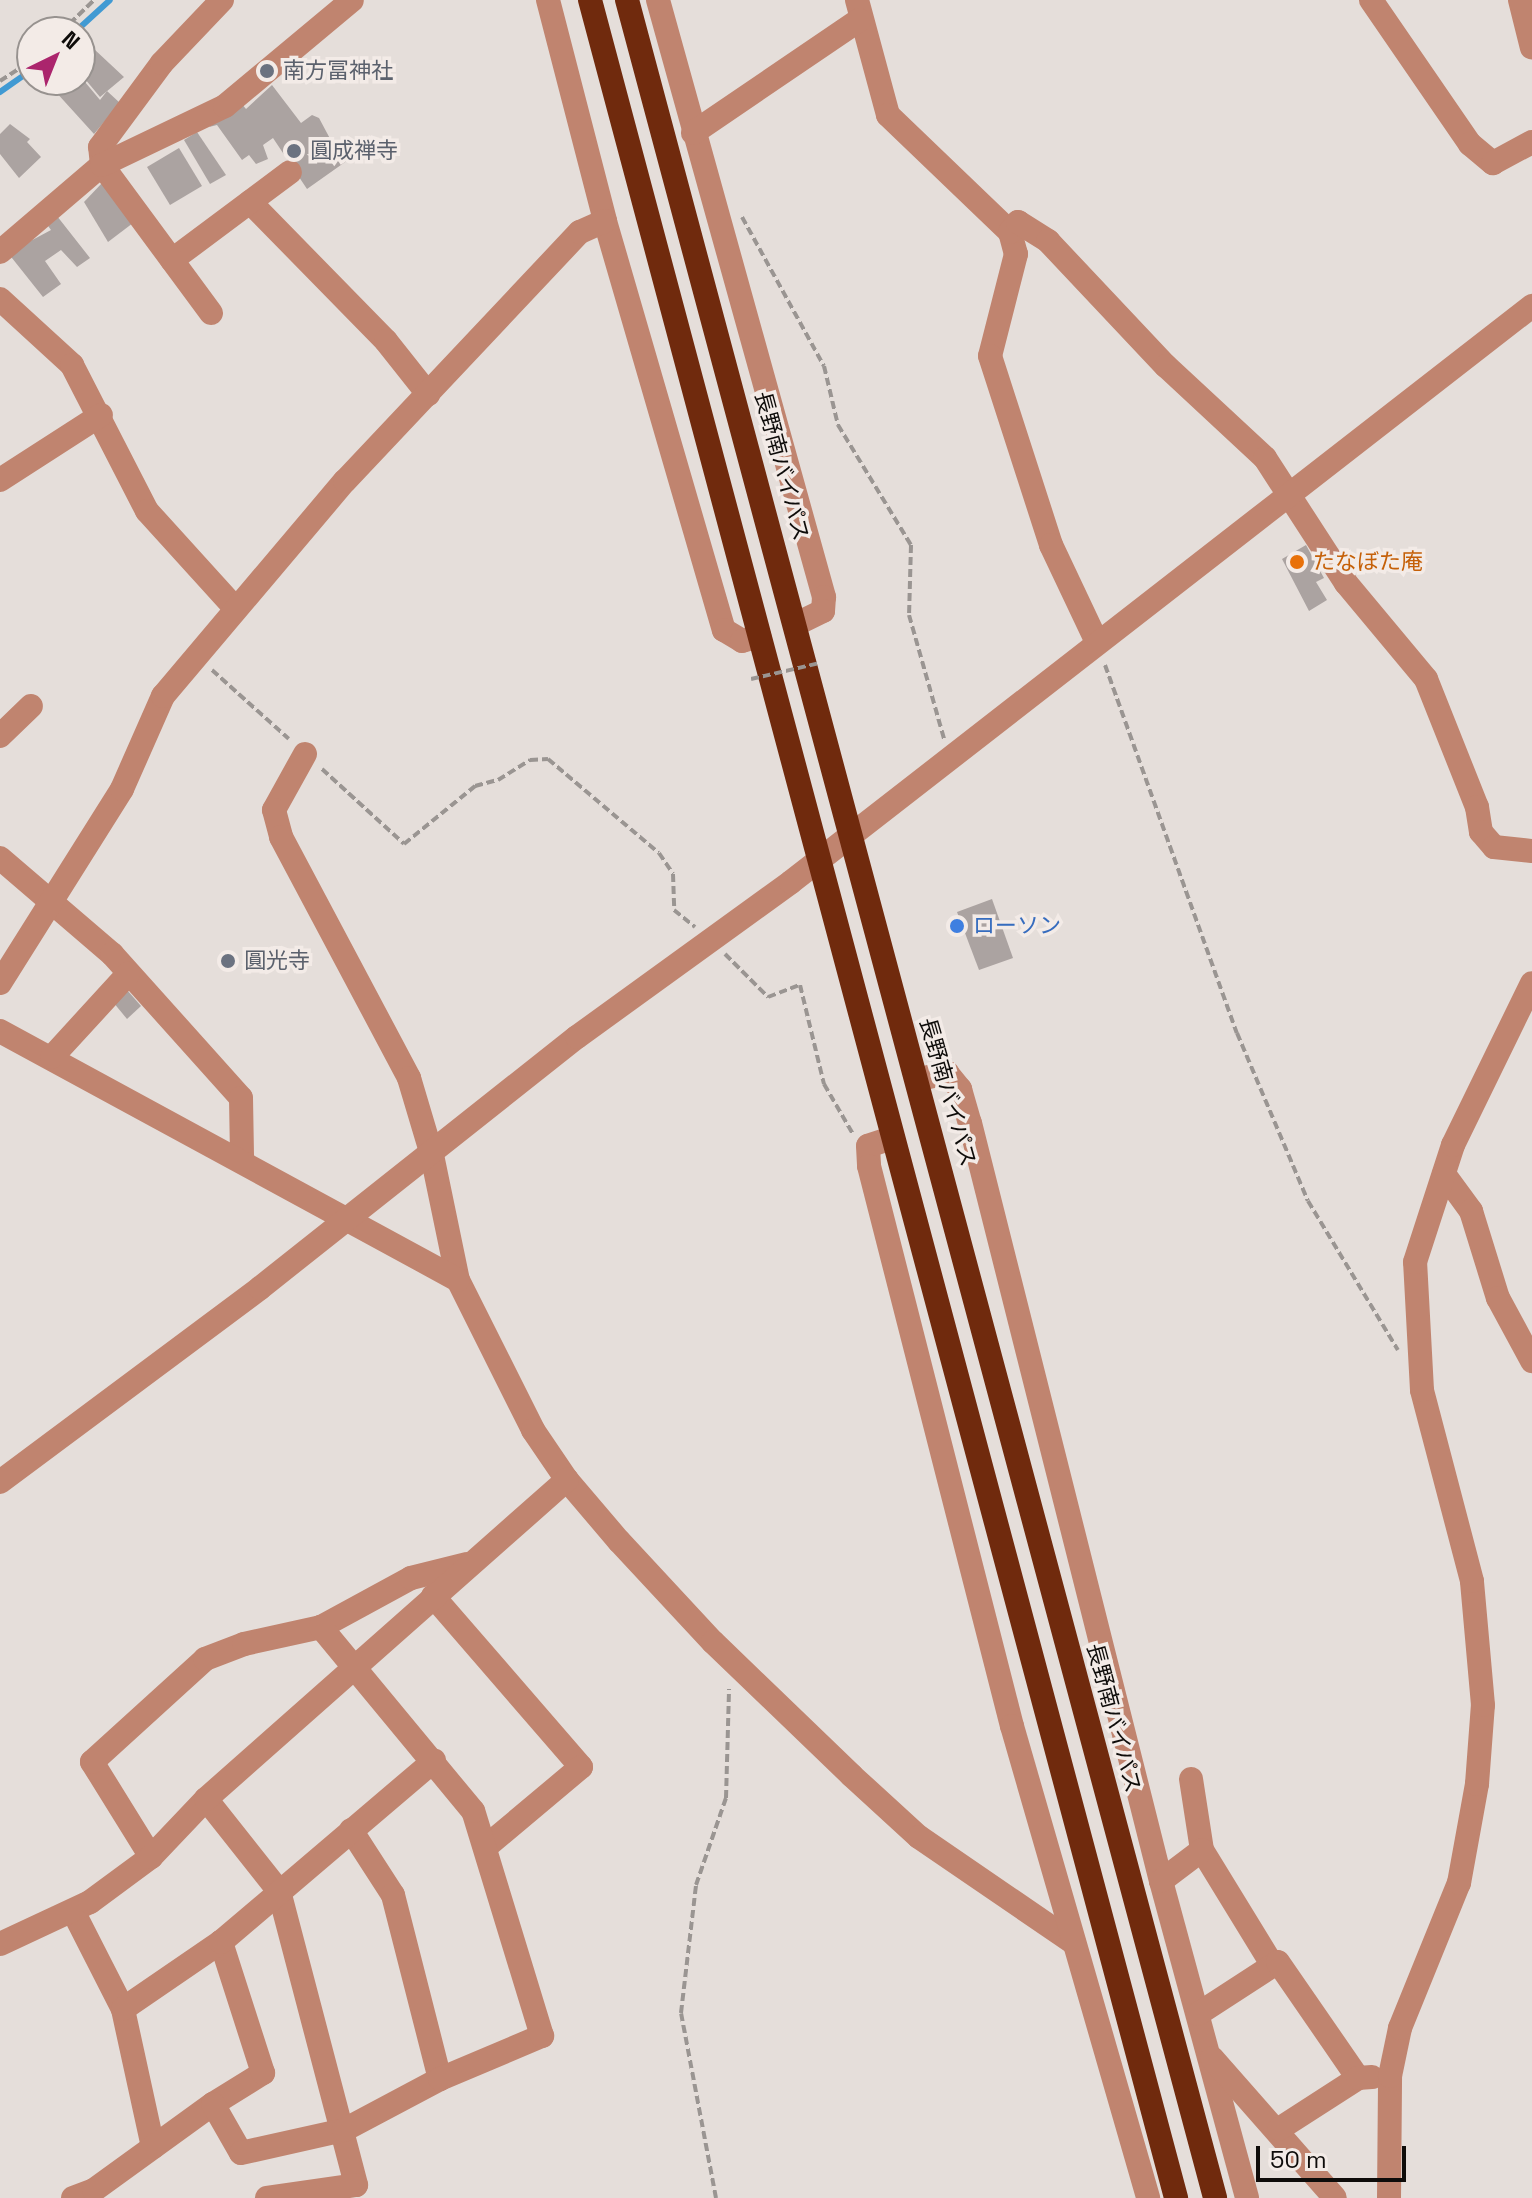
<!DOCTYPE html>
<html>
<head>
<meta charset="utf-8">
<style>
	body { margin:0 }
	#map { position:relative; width:1532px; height:2198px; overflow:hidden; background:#e5deda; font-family:"Space Grotesk","Noto Sans JP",sans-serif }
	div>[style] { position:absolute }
	.stream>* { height:6px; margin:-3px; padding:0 3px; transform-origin:3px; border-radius:3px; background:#419ad3 }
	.building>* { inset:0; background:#aba3a1 }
	.path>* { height:4px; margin-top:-2px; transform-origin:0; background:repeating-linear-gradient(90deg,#9a9592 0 8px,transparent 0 12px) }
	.minor>* { height:24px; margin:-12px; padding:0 12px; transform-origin:12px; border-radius:12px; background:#c0846f }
	.highway>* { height:24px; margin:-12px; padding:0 12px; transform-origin:12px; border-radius:12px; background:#702a0d }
	.path-bridge>* { height:4px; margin-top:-2px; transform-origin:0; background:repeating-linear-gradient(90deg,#9a9592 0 8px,transparent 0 12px) }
	.dots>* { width:22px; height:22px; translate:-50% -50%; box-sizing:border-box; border:4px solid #f3ebe7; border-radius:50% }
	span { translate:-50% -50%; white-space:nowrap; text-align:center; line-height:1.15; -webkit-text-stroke:7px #f3ebe7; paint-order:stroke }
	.worship-label { font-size:22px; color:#5b616d }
	.left { translate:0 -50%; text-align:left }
	.street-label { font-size:22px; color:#0e0c0a }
	.food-label { font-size:22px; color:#c56008 }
	.shop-label { font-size:22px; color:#366cbe }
	.north { position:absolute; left:16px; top:16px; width:80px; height:80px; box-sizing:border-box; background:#f3ebe7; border:2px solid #97928f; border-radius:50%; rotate:43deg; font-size:22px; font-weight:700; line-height:32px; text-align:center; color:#0e0c0a }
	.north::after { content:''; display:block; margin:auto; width:28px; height:36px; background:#ab256d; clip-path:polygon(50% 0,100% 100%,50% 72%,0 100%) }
	.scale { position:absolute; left:1256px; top:2146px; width:150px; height:36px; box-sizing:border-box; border:4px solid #0e0c0a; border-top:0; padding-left:10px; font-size:24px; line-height:28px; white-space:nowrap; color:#0e0c0a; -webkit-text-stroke:6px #f3ebe7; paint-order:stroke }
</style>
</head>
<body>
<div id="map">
	<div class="stream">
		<i style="left:75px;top:32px;width:47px;rotate:-42.4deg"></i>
		<i style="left:0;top:92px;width:39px;rotate:-35deg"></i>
	</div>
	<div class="building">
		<i style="clip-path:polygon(94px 49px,124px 77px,100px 97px,80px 73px,80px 53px,84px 58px)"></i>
		<i style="clip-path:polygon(80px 76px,100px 100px,107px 91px,120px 103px,94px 134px,45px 80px)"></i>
		<i style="clip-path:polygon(272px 85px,301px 123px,312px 115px,319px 118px,335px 148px,348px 160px,307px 189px,273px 138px,263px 145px,268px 159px,256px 164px,249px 155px,242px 160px,217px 125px,209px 127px,241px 103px,246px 109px)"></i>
		<i style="clip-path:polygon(10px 124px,30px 139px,27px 142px,41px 157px,19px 178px,0 154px,0 134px)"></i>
		<i style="clip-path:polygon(197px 132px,226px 175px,210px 184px,184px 140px)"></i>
		<i style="clip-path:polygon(179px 148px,202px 186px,170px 205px,147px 167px)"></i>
		<i style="clip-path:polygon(103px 182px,133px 223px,108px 242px,84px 202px)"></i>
		<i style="clip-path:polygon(57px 216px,90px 258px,77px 267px,61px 250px,45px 261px,61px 284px,43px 297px,8px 253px,51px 230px,46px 223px)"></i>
		<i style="clip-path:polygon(1306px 545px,1324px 578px,1316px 582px,1327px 600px,1309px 611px,1282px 559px)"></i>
		<i style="clip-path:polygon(992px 899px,1013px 958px,979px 970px,957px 912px)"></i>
		<i style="clip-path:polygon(127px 990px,141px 1006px,127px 1019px,113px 1002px)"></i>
	</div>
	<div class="path">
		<i style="left:61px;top:32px;width:46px;rotate:-44.1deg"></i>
		<i style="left:0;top:81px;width:38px;rotate:-33deg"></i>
		<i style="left:742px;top:217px;width:170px;rotate:61.2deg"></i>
		<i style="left:824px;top:366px;width:61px;rotate:76.7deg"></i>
		<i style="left:838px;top:425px;width:140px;rotate:58.7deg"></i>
		<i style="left:911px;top:545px;width:70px;rotate:91.6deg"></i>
		<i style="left:909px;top:615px;width:129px;rotate:74.2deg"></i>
		<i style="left:1105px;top:665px;width:391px;rotate:70.3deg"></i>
		<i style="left:1237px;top:1033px;width:182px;rotate:67.1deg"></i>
		<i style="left:1308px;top:1201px;width:174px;rotate:58.9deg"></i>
		<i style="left:212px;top:670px;width:103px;rotate:41.9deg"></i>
		<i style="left:322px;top:769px;width:111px;rotate:42.4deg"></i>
		<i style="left:404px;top:844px;width:92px;rotate:-39.2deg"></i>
		<i style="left:475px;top:786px;width:24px;rotate:-15deg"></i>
		<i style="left:498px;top:780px;width:38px;rotate:-32deg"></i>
		<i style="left:530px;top:760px;width:18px;rotate:-3deg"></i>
		<i style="left:548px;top:759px;width:145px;rotate:40.3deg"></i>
		<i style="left:659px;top:853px;width:25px;rotate:56deg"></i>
		<i style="left:673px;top:874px;width:36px;rotate:88deg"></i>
		<i style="left:674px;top:910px;width:27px;rotate:39deg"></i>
		<i style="left:725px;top:954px;width:61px;rotate:45deg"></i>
		<i style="left:768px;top:997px;width:34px;rotate:-21deg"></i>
		<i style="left:800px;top:985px;width:102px;rotate:76.4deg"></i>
		<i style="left:824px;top:1084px;width:58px;rotate:59.9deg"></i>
		<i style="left:716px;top:2198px;width:188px;rotate:-100.7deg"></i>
		<i style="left:681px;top:2013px;width:129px;rotate:-83.3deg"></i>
		<i style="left:696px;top:1885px;width:92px;rotate:-71deg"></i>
		<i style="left:726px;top:1798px;width:109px;rotate:-88.4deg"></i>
	</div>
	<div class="minor">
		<i style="left:548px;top:0;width:228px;rotate:75.5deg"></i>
		<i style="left:605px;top:221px;width:426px;rotate:73.8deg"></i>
		<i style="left:724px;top:630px;width:21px;rotate:31deg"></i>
		<i style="left:742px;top:641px;width:18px;rotate:-16deg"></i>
		<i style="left:658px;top:0;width:620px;rotate:74.46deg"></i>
		<i style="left:824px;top:597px;width:14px;rotate:94deg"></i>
		<i style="left:823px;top:611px;width:30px;rotate:154deg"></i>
		<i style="left:857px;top:0;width:119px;rotate:74.9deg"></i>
		<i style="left:888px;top:115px;width:169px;rotate:43.8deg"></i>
		<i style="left:1010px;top:232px;width:23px;rotate:75deg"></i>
		<i style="left:1016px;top:254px;width:105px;rotate:104.3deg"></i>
		<i style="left:990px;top:356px;width:199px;rotate:72.1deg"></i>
		<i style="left:1051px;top:545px;width:105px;rotate:64.7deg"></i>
		<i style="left:1371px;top:0;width:175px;rotate:55.5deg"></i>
		<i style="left:1470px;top:144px;width:30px;rotate:40deg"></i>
		<i style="left:1493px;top:163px;width:44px;rotate:-28.3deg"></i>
		<i style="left:1520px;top:0;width:49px;rotate:76deg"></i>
		<i style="left:693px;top:133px;width:201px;rotate:-34.2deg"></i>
		<i style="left:250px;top:202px;width:194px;rotate:45.6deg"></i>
		<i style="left:386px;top:341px;width:68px;rotate:51.6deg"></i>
		<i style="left:1010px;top:232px;width:13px;rotate:-51deg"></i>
		<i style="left:1018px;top:222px;width:36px;rotate:32deg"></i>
		<i style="left:1048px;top:241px;width:172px;rotate:46.7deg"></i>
		<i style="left:1166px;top:366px;width:135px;rotate:42.9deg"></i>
		<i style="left:1265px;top:458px;width:149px;rotate:57.1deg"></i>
		<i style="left:1346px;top:583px;width:125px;rotate:50.2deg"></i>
		<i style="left:1426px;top:679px;width:138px;rotate:68.3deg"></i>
		<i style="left:1477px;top:807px;width:25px;rotate:81deg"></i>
		<i style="left:1481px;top:832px;width:20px;rotate:49deg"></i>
		<i style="left:1494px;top:847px;width:38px;rotate:6deg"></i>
		<i style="left:0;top:252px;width:134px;rotate:-40.5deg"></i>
		<i style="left:102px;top:165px;width:18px;rotate:-96deg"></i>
		<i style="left:100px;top:147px;width:104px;rotate:-53.6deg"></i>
		<i style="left:162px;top:63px;width:87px;rotate:-46.4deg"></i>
		<i style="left:172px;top:260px;width:147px;rotate:-36.7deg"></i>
		<i style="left:0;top:299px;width:98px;rotate:42.5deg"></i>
		<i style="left:72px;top:365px;width:164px;rotate:62.8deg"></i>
		<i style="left:147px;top:511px;width:131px;rotate:47.8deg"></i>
		<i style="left:211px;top:313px;width:184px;rotate:-126.4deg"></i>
		<i style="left:102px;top:165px;width:136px;rotate:-25.6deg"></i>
		<i style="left:225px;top:106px;width:165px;rotate:-39.8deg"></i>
		<i style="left:0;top:480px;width:120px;rotate:-32.8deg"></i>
		<i style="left:0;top:736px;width:43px;rotate:-44.1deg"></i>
		<i style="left:305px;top:754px;width:64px;rotate:119deg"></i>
		<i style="left:274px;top:810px;width:28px;rotate:75deg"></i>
		<i style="left:281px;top:837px;width:273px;rotate:62deg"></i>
		<i style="left:409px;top:1078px;width:80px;rotate:73.4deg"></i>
		<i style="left:432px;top:1155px;width:128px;rotate:78.3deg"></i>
		<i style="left:458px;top:1280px;width:168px;rotate:63.4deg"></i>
		<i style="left:533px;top:1430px;width:60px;rotate:55.8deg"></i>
		<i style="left:567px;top:1480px;width:80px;rotate:49.6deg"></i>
		<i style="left:619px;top:1541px;width:138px;rotate:47.1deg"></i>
		<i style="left:713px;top:1642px;width:192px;rotate:43.9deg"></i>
		<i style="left:851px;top:1775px;width:92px;rotate:42.4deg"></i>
		<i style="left:919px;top:1837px;width:188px;rotate:34.4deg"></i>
		<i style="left:0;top:858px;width:148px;rotate:40.6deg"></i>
		<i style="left:112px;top:954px;width:193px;rotate:48.1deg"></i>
		<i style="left:241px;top:1098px;width:60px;rotate:89deg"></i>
		<i style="left:0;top:983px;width:229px;rotate:-57.8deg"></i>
		<i style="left:122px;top:789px;width:102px;rotate:-66.2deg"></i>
		<i style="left:163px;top:696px;width:282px;rotate:-49.8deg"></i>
		<i style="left:345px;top:481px;width:342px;rotate:-46.7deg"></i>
		<i style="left:580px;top:232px;width:27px;rotate:-24deg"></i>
		<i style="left:0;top:1031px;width:521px;rotate:28.53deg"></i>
		<i style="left:52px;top:1057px;width:113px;rotate:-47.5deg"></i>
		<i style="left:920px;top:1079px;width:28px;rotate:-13deg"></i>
		<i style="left:947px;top:1073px;width:21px;rotate:51deg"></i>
		<i style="left:960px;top:1089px;width:35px;rotate:74deg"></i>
		<i style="left:970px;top:1123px;width:782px;rotate:75.86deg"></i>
		<i style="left:1161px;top:1881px;width:328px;rotate:74.8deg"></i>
		<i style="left:892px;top:1138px;width:25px;rotate:162deg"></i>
		<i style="left:868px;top:1146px;width:20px;rotate:87deg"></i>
		<i style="left:869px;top:1166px;width:578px;rotate:75.68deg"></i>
		<i style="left:1012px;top:1726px;width:491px;rotate:73.9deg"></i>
		<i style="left:1444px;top:1174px;width:46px;rotate:53.9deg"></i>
		<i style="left:1471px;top:1211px;width:91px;rotate:72.8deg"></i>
		<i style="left:1498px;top:1298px;width:72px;rotate:61.6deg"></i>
		<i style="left:0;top:1482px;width:324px;rotate:-36.7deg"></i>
		<i style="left:260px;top:1288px;width:404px;rotate:-38.4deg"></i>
		<i style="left:577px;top:1037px;width:264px;rotate:-35.9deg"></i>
		<i style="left:791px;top:882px;width:939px;rotate:-37.86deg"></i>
		<i style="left:433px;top:1596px;width:226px;rotate:49.1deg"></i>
		<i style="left:581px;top:1767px;width:123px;rotate:140deg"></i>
		<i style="left:1191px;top:1779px;width:72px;rotate:81.2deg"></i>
		<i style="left:1202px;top:1850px;width:136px;rotate:58.5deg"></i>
		<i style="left:206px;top:1799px;width:117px;rotate:51.6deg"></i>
		<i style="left:279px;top:1891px;width:304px;rotate:75.3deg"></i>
		<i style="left:356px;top:2185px;width:90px;rotate:171.7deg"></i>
		<i style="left:351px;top:1830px;width:77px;rotate:57.1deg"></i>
		<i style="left:393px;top:1895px;width:190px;rotate:75.7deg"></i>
		<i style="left:151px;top:1857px;width:112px;rotate:-121.8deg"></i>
		<i style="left:92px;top:1762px;width:153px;rotate:-42.3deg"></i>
		<i style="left:205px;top:1659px;width:42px;rotate:-21deg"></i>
		<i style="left:244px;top:1644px;width:79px;rotate:-12.4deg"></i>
		<i style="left:321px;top:1627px;width:102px;rotate:-28.6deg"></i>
		<i style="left:411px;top:1578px;width:58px;rotate:-14deg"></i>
		<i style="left:1161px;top:1881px;width:51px;rotate:-37.1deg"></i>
		<i style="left:73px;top:1911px;width:110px;rotate:63deg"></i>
		<i style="left:0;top:1944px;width:99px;rotate:-25deg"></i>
		<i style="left:90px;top:1902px;width:76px;rotate:-36.4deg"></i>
		<i style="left:151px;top:1857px;width:80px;rotate:-46.5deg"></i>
		<i style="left:206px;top:1799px;width:482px;rotate:-41.5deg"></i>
		<i style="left:1198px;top:2014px;width:95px;rotate:-33deg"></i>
		<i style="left:1278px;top:1962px;width:141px;rotate:55.4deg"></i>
		<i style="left:1212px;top:2058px;width:186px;rotate:48.7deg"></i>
		<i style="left:213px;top:2104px;width:59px;rotate:-31.8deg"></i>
		<i style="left:263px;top:2073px;width:138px;rotate:-107.8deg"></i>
		<i style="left:1279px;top:2129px;width:94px;rotate:-32.8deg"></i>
		<i style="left:1358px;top:2078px;width:14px;rotate:-4deg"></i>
		<i style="left:153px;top:2147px;width:141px;rotate:-102.3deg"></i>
		<i style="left:123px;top:2009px;width:119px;rotate:-34.4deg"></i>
		<i style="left:221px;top:1942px;width:280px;rotate:-40.4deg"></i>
		<i style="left:73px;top:2198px;width:22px;rotate:-21deg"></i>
		<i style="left:94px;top:2190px;width:147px;rotate:-35.9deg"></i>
		<i style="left:213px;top:2104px;width:56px;rotate:60.3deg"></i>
		<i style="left:241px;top:2153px;width:106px;rotate:-12.6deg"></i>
		<i style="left:344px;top:2130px;width:109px;rotate:-28deg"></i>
		<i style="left:440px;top:2079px;width:111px;rotate:-22.9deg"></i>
		<i style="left:542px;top:2036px;width:235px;rotate:-107deg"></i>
		<i style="left:473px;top:1811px;width:239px;rotate:-129.6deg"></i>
		<i style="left:1389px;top:2198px;width:122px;rotate:-89.5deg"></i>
		<i style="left:1390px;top:2076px;width:49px;rotate:-78.2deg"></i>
		<i style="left:1400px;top:2028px;width:157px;rotate:-67.9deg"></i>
		<i style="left:1459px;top:1883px;width:101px;rotate:-79.7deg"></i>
		<i style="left:1477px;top:1784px;width:79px;rotate:-85.7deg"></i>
		<i style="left:1483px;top:1705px;width:124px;rotate:-95.1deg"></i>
		<i style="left:1472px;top:1581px;width:197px;rotate:-104.7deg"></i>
		<i style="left:1422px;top:1390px;width:128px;rotate:-93.1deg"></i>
		<i style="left:1415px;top:1262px;width:123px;rotate:-72deg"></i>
		<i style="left:1453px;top:1145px;width:180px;rotate:-64deg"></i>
	</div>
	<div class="highway">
		<i style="left:590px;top:0;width:2275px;rotate:75.07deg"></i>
		<i style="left:627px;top:0;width:2275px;rotate:75.02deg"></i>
	</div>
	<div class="path-bridge">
		<i style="left:751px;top:679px;width:71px;rotate:-13.1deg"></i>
	</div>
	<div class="dots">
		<i style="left:267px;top:71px;background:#6b7280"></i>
		<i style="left:294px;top:151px;background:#6b7280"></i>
		<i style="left:1297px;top:562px;background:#e8710a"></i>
		<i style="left:957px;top:926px;background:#3f7fe0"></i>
		<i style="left:228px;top:961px;background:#6b7280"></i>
	</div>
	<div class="worship-label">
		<span class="left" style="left:283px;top:71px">南方冨神社</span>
		<span class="left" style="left:310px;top:151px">圓成禅寺</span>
		<span class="left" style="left:244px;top:961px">圓光寺</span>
	</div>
	<div class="street-label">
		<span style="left:782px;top:466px;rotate:75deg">長野南バイパス</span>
		<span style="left:948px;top:1092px;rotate:74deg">長野南バイパス</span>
		<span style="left:1114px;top:1718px;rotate:75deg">長野南バイパス</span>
	</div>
	<div class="food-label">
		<span class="left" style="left:1313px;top:562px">たなぼた庵</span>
	</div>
	<div class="shop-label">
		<span class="left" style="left:973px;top:926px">ローソン</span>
	</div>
	<div class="north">N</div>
	<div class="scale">50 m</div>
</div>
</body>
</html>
